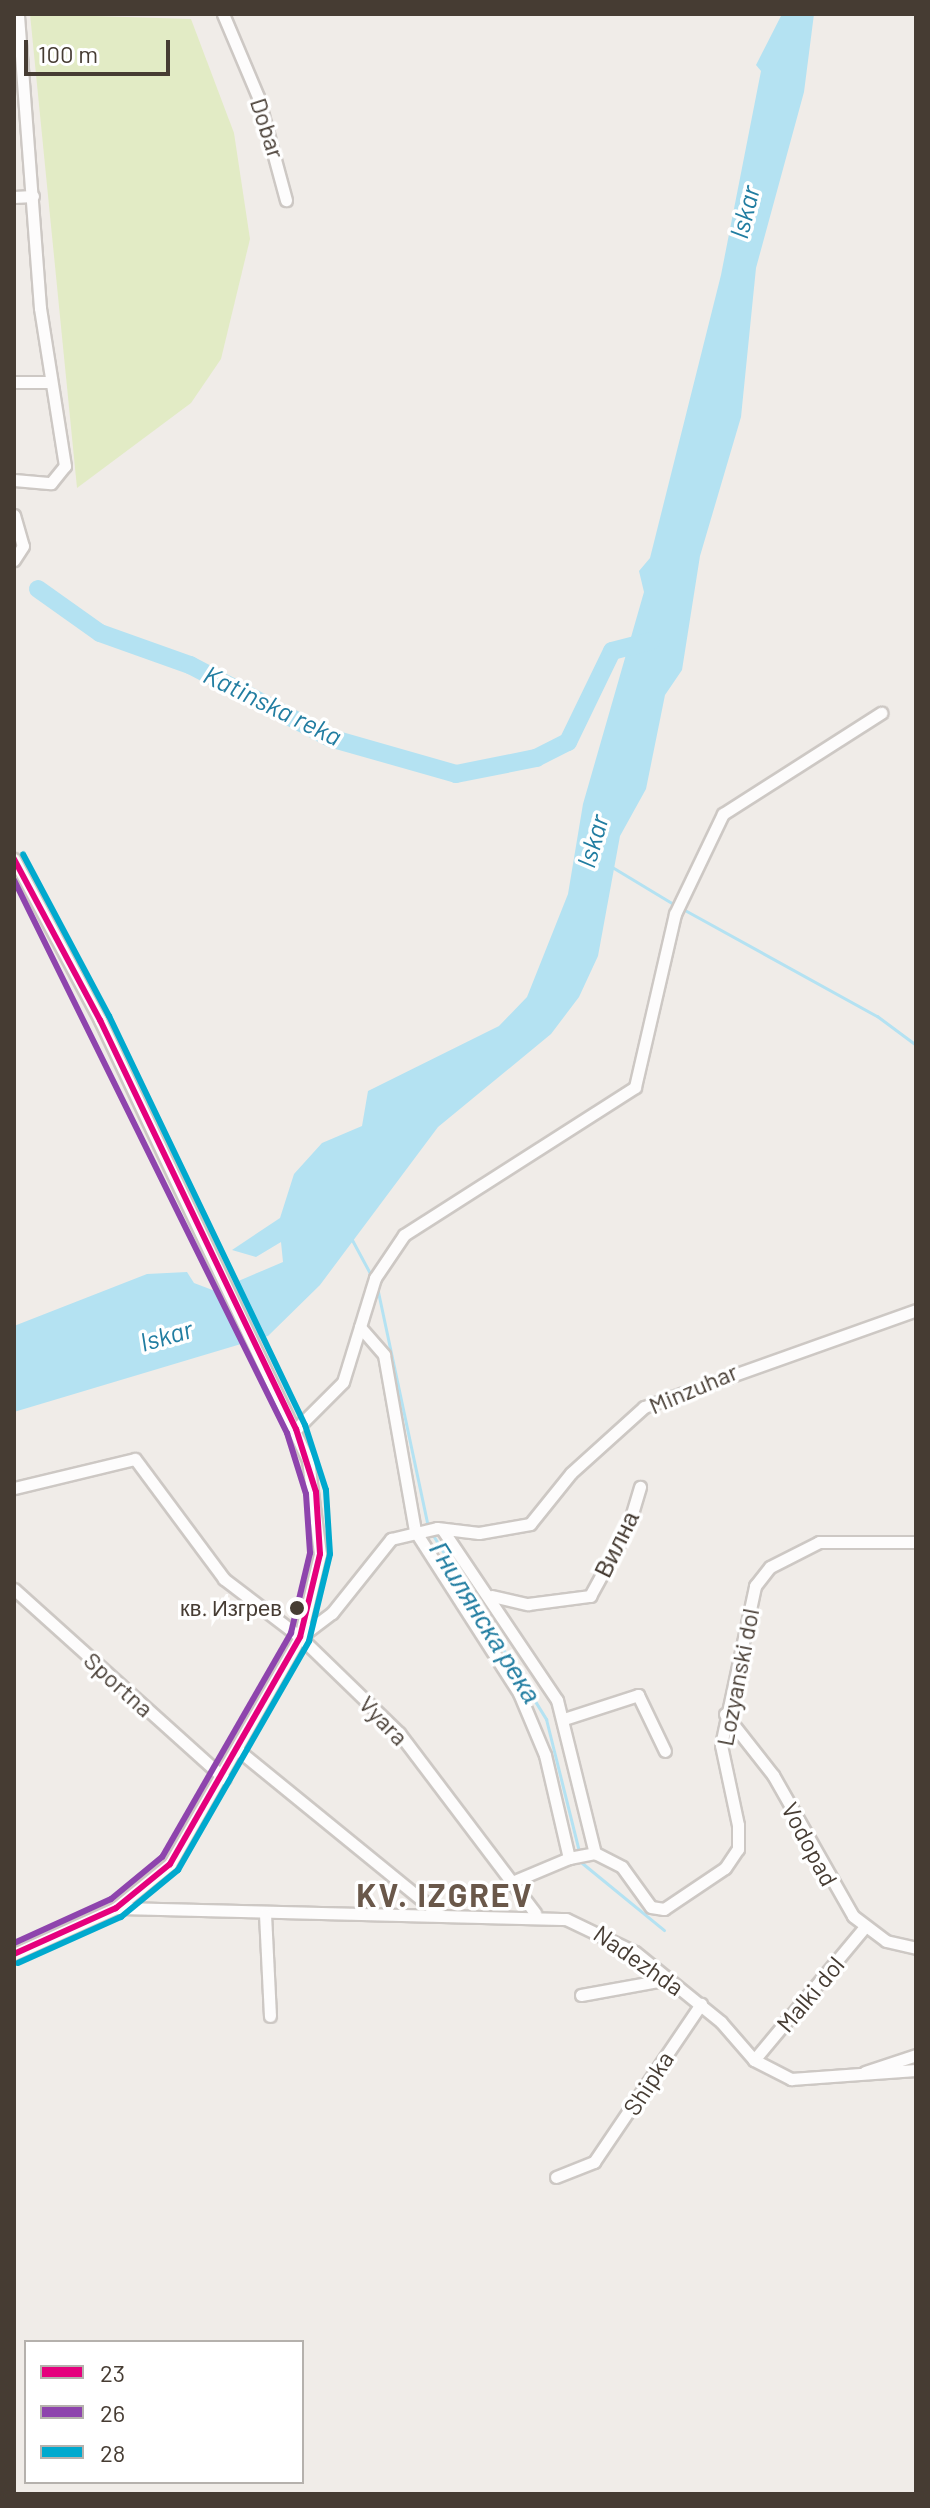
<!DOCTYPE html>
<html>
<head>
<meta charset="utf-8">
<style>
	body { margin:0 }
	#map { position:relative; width:930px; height:2508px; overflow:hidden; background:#f0ece8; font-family:Barlow,sans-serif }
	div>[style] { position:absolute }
	.green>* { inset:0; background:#e2ebc5 }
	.water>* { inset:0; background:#b4e2f2 }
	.stream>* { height:3px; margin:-1.5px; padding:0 1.5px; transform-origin:1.5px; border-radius:1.5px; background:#b4e2f2 }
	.river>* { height:18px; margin:-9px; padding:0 9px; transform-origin:9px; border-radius:9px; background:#b4e2f2 }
	.roads { filter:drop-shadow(2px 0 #cdc8c4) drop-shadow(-2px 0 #cdc8c4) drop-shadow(0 2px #cdc8c4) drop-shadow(0 -2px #cdc8c4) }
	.minor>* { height:11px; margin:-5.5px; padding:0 5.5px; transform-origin:5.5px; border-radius:5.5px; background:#fdfcfc }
	.bus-1>* { height:6px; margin:-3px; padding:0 3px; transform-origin:3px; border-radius:3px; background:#e5007d }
	.bus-2>* { height:6px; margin:-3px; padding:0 3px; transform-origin:3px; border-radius:3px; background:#8e44ad }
	.bus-3>* { height:6px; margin:-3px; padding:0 3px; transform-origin:3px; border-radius:3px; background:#00a9ce }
	.dots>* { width:22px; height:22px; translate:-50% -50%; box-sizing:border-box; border:4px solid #fff; border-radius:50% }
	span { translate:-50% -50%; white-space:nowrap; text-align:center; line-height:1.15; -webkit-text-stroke:7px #fff; paint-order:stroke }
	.bus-label { font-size:22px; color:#463c33 }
	.right { translate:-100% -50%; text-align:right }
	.street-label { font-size:24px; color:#463c33 }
	.water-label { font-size:26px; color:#217da1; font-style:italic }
	.district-label { font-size:32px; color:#6a584a; font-weight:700; letter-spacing:2px }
	.frame { position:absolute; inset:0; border:16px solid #463c33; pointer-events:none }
	.legend { position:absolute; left:24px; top:2340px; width:280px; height:144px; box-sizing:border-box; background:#fff; border:2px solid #b5b1ad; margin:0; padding:10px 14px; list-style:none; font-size:24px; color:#463c33 }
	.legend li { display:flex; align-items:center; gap:16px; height:40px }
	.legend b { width:40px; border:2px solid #b5b1ad }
	.scale { position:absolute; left:24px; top:40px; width:146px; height:36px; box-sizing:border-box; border:4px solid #463c33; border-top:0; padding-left:10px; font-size:24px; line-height:28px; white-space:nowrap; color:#463c33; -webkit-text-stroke:6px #fff; paint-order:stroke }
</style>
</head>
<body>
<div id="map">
	<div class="green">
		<i style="clip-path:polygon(30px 14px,191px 19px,234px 133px,250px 239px,221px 359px,191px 403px,77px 488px)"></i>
	</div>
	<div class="water">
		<i style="clip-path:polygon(782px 14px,814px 14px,804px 92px,756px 268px,741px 417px,700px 556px,682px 670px,665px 695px,646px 789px,620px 836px,598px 956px,579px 997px,551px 1034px,438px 1127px,320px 1285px,268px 1336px,14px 1412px,14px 1326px,147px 1274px,187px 1272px,194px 1283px,215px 1291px,283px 1262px,281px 1242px,256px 1257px,232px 1250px,280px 1218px,294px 1174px,322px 1143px,362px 1126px,368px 1091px,499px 1026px,527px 997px,568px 894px,583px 804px,644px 592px,639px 571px,650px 558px,721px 275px,761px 71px,756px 65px)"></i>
	</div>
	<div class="stream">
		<i style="left:612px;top:867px;width:74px;rotate:31.1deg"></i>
		<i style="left:681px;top:908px;width:224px;rotate:28.9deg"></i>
		<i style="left:877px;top:1016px;width:49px;rotate:36.6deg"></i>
		<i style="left:351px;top:1238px;width:44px;rotate:61.7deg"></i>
		<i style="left:377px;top:1287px;width:244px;rotate:78deg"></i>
		<i style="left:431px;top:1532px;width:220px;rotate:58.4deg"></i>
		<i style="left:546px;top:1719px;width:148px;rotate:76deg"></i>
		<i style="left:582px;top:1863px;width:106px;rotate:39.3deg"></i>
	</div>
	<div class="river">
		<i style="left:38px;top:589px;width:76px;rotate:35.4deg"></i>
		<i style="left:100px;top:633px;width:96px;rotate:19.6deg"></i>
		<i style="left:190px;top:665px;width:158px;rotate:27.5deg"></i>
		<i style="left:330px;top:738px;width:131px;rotate:15.9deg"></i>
		<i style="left:456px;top:774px;width:82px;rotate:-11.3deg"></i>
		<i style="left:536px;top:758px;width:36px;rotate:-27deg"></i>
		<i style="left:568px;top:742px;width:101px;rotate:-64.2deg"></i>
		<i style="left:612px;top:651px;width:40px;rotate:-14.4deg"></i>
	</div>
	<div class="roads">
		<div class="minor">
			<i style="left:223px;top:14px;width:90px;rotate:67.1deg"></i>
			<i style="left:258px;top:97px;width:107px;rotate:74.8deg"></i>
			<i style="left:14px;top:197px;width:19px;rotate:-3deg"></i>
			<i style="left:14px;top:382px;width:37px"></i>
			<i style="left:14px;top:480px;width:37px;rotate:5deg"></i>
			<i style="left:51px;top:483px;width:22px;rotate:-51deg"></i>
			<i style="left:65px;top:466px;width:160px;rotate:-99deg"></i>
			<i style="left:40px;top:308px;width:295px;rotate:-94.3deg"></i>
			<i style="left:14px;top:515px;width:32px;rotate:74deg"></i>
			<i style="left:23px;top:546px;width:17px;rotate:123deg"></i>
			<i style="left:14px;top:859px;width:183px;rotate:61.9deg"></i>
			<i style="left:100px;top:1020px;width:487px;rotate:64.7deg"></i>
			<i style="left:308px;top:1460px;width:95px;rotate:82.7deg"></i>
			<i style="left:320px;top:1554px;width:85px;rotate:103.5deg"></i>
			<i style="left:360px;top:1327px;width:37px;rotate:49deg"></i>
			<i style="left:384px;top:1355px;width:179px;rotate:80deg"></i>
			<i style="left:415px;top:1531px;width:193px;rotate:57.3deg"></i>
			<i style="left:519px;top:1693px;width:67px;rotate:67.2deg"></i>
			<i style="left:545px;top:1755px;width:106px;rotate:76.9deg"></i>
			<i style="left:569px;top:1858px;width:26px;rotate:-11deg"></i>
			<i style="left:296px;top:1429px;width:66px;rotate:-45deg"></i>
			<i style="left:343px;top:1382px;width:109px;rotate:-72.9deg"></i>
			<i style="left:375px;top:1278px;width:52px;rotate:-56deg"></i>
			<i style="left:404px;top:1235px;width:274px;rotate:-32.6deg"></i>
			<i style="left:635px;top:1087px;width:178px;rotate:-77deg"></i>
			<i style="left:675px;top:914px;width:111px;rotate:-64.4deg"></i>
			<i style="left:723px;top:814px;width:188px;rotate:-32.6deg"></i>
			<i style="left:14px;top:1488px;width:124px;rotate:-13.5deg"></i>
			<i style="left:135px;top:1459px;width:149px;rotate:53.4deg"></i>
			<i style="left:224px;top:1579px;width:96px;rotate:37.3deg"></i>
			<i style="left:300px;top:1637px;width:138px;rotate:44.1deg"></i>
			<i style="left:399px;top:1733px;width:226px;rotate:52.9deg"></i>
			<i style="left:442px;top:1529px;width:206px;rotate:56.1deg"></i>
			<i style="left:557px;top:1700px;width:158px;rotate:76.1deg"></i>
			<i style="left:14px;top:1589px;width:283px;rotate:42deg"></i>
			<i style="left:492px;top:1596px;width:37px;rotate:13deg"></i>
			<i style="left:528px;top:1604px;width:63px;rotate:-7.4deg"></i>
			<i style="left:590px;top:1596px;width:79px;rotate:-61.2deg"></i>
			<i style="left:628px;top:1527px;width:42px;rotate:-73.3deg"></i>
			<i style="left:725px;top:1714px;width:78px;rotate:51.8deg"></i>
			<i style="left:773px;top:1775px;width:162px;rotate:60.4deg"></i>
			<i style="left:853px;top:1916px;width:41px;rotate:37.1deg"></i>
			<i style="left:886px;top:1941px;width:31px;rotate:13deg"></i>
			<i style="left:564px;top:1719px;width:78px;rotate:-18deg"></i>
			<i style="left:638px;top:1695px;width:62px;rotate:64.3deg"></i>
			<i style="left:238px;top:1750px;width:258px;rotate:39.2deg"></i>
			<i style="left:595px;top:1853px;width:30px;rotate:27deg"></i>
			<i style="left:622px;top:1867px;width:49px;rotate:54.1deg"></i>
			<i style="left:651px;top:1907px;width:13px;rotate:9deg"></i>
			<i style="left:664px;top:1909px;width:73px;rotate:-33.9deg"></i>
			<i style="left:725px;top:1868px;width:23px;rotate:-56deg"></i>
			<i style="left:738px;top:1849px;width:24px;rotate:-90deg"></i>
			<i style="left:738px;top:1825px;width:82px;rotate:-102deg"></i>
			<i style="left:721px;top:1745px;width:163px;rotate:-77.9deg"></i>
			<i style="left:755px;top:1586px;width:24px;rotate:-52deg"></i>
			<i style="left:770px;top:1567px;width:55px;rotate:-27deg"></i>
			<i style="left:819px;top:1542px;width:97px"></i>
			<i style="left:512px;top:1882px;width:62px;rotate:-22.8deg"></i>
			<i style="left:116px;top:1908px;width:450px;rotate:1.4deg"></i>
			<i style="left:566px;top:1919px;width:76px;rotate:25.6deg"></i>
			<i style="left:635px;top:1952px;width:111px;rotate:39.1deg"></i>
			<i style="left:721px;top:2022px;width:50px;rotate:49deg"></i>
			<i style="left:754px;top:2060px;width:42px;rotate:27.2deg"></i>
			<i style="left:791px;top:2079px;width:125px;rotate:-4.1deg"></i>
			<i style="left:265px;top:1914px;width:102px;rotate:87.2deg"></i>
			<i style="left:14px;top:1954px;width:112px;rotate:-24.3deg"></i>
			<i style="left:116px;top:1908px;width:70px;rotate:-39.2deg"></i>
			<i style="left:170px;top:1864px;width:262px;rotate:-60.2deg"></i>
			<i style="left:300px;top:1637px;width:40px;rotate:-37deg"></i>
			<i style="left:332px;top:1613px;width:95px;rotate:-51.4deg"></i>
			<i style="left:391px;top:1539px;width:47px;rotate:-13.4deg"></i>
			<i style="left:437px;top:1528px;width:42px;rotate:6.8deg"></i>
			<i style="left:479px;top:1533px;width:52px;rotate:-10deg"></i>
			<i style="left:530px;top:1524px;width:65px;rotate:-51.2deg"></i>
			<i style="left:571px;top:1473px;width:98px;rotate:-42.1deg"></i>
			<i style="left:644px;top:1407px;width:289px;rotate:-19.6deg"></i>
			<i style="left:581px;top:1995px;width:89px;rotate:-10.3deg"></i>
			<i style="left:754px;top:2060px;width:173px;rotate:-50.2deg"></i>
			<i style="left:865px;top:2072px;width:54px;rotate:-18.4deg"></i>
			<i style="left:556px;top:2177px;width:41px;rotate:-21.5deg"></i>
			<i style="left:594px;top:2162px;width:191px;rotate:-55.9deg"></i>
		</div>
	</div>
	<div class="bus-1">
		<i style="left:14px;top:859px;width:183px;rotate:61.9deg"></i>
		<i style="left:100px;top:1020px;width:454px;rotate:64.4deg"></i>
		<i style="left:296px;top:1429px;width:66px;rotate:72.4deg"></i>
		<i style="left:316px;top:1492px;width:62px;rotate:86.3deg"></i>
		<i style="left:320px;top:1554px;width:85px;rotate:103.5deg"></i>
		<i style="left:300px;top:1637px;width:262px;rotate:119.8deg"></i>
		<i style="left:170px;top:1864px;width:70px;rotate:140.8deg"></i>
		<i style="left:116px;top:1908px;width:112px;rotate:155.7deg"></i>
	</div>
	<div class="bus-2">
		<i style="left:14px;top:880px;width:617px;rotate:63.73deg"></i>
		<i style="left:287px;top:1433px;width:64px;rotate:72.7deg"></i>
		<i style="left:306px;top:1494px;width:59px;rotate:86.1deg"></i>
		<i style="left:310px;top:1553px;width:82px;rotate:103.4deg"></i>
		<i style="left:291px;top:1633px;width:258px;rotate:119.9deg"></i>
		<i style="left:162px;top:1857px;width:66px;rotate:140.5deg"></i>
		<i style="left:111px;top:1899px;width:107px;rotate:155.6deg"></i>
	</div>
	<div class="bus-3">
		<i style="left:18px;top:1963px;width:113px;rotate:-24.1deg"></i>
		<i style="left:121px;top:1917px;width:74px;rotate:-39.5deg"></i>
		<i style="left:178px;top:1870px;width:264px;rotate:-60.2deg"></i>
		<i style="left:309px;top:1641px;width:89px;rotate:-76.4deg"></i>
		<i style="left:330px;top:1554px;width:64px;rotate:-93.6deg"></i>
		<i style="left:326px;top:1490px;width:68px;rotate:-107.9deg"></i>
		<i style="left:305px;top:1425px;width:454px;rotate:-115.6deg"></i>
		<i style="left:109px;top:1016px;width:183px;rotate:-118deg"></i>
	</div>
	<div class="dots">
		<i style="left:297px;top:1608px;background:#463c33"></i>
	</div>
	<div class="bus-label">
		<span class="right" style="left:282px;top:1608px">кв. Изгрев</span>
	</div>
	<div class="street-label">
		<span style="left:268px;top:128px;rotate:72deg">Dobar</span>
		<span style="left:693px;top:1388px;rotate:-23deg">Minzuhar</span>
		<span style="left:616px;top:1544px;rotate:-64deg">Вилна</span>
		<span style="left:737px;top:1677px;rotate:-79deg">Lozyanski dol</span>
		<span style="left:119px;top:1684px;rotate:42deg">Sportna</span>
		<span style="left:384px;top:1720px;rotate:46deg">Vyara</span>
		<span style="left:810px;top:1844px;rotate:62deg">Vodopad</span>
		<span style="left:639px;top:1960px;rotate:35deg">Nadezhda</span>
		<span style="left:810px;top:1994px;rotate:-50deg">Malki dol</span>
		<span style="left:648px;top:2083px;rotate:-57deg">Shipka</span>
	</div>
	<div class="water-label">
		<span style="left:744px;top:212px;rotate:-76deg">Iskar</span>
		<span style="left:273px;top:705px;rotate:26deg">Katinska reka</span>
		<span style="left:592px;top:841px;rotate:-74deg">Iskar</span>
		<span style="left:166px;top:1335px;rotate:-16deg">Iskar</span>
		<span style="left:486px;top:1622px;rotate:58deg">Гнилянска река</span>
	</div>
	<div class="district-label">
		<span style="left:445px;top:1894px">KV. IZGREV</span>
	</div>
	<div class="frame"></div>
	<ul class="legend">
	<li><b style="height:10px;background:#e5007d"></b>23</li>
	<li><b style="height:10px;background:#8e44ad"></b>26</li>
	<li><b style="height:10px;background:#00a9ce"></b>28</li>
	</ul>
	<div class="scale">100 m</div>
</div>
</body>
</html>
